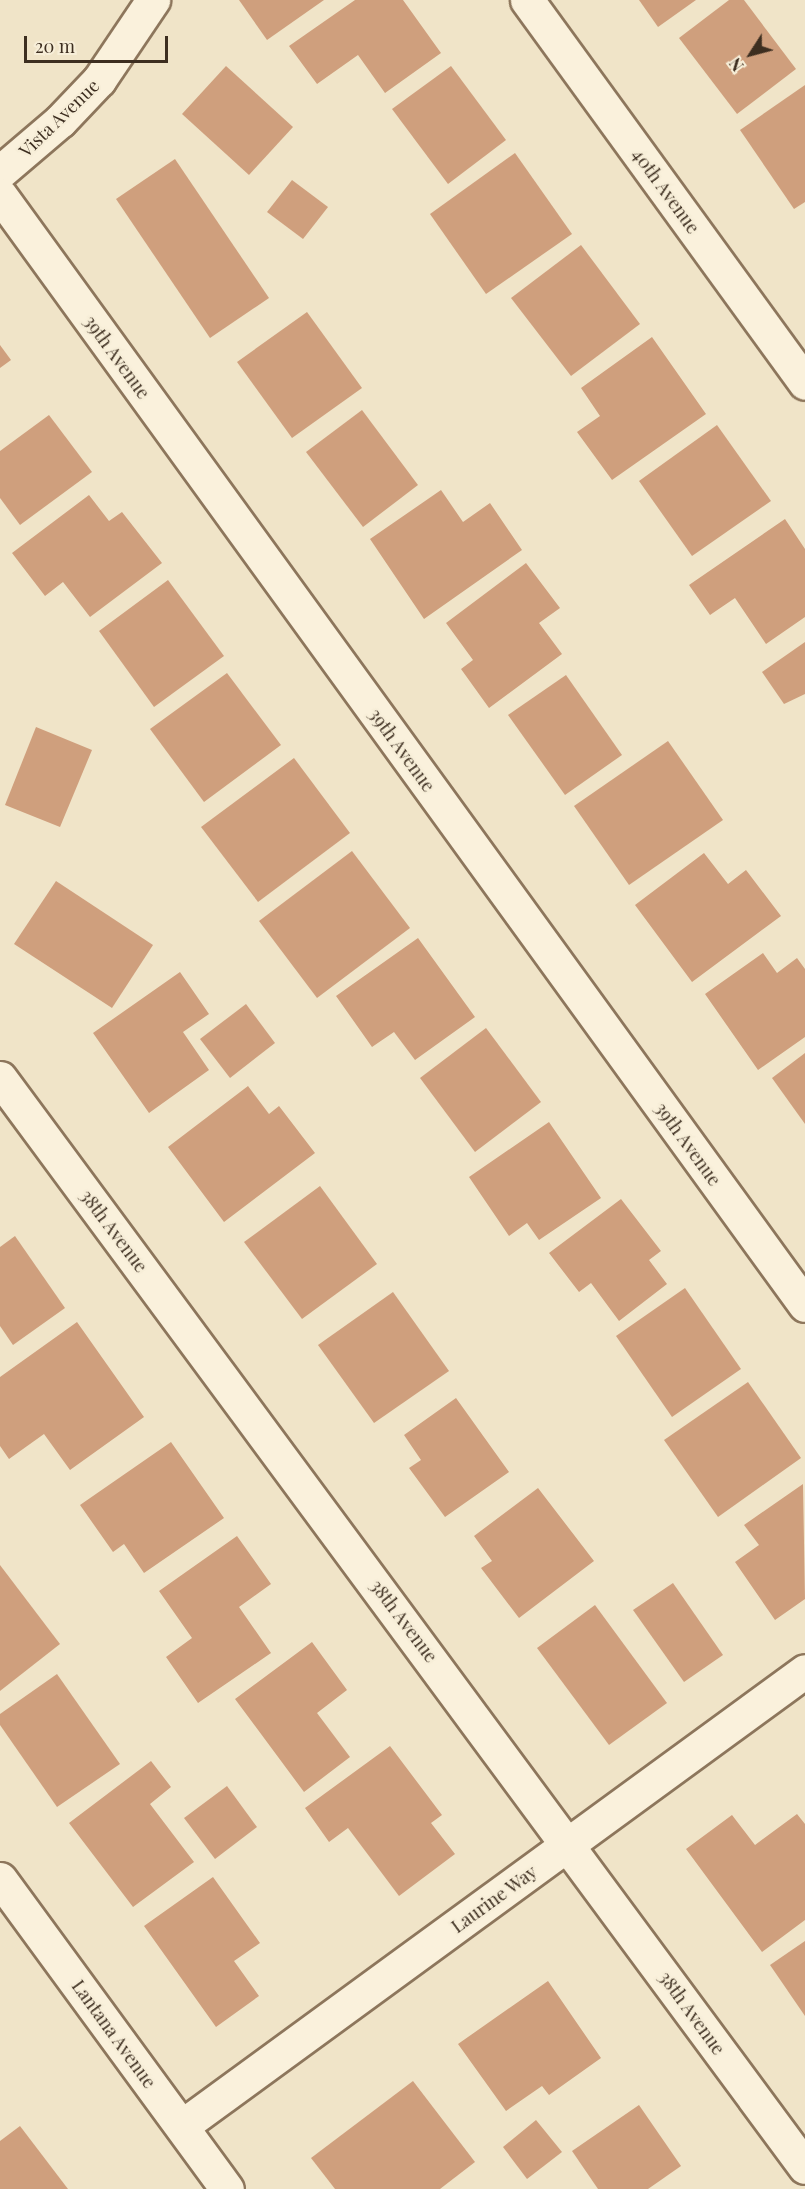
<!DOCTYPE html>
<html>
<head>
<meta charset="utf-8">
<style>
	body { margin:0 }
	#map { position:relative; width:805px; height:2189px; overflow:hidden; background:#f0e4c8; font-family:"Playfair Display",serif }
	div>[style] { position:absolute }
	.building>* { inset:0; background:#cf9f7d }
	.roads { filter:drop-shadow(2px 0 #8d765c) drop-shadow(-2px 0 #8d765c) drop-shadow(0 2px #8d765c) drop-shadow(0 -2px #8d765c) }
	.minor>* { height:33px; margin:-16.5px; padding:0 16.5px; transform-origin:16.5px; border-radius:16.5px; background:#faf1dc }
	span { translate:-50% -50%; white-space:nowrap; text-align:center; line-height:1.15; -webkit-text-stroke:4.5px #f7eed8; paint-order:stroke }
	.street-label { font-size:18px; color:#3d2e20 }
	.north { position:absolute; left:721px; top:24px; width:60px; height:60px; -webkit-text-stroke:4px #f7eed8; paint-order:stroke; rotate:234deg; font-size:16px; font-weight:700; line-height:24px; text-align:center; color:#3d2e20 }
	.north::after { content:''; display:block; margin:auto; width:21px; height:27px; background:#3d2e20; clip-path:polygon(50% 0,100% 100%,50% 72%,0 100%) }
	.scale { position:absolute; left:24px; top:36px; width:144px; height:27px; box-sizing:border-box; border:3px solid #3d2e20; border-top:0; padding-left:8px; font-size:18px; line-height:21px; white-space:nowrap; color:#3d2e20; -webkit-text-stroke:4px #f7eed8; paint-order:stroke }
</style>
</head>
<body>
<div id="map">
	<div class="building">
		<i style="clip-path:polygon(239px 0,324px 0,267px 40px)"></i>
		<i style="clip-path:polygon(355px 0,403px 0,441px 53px,385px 93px,358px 55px,317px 84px,289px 46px)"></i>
		<i style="clip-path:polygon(639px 0,696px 0,658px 27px)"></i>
		<i style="clip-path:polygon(729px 0,744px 0,796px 69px,737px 114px,679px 38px)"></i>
		<i style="clip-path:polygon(226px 66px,293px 127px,249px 175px,182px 114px)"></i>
		<i style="clip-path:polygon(451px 66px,506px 140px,448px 184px,392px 109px)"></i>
		<i style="clip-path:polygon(805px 85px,805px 202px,794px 209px,740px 130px)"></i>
		<i style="clip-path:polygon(515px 153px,572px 234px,486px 294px,430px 214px)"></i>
		<i style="clip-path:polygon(175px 159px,269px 298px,210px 338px,116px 199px)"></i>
		<i style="clip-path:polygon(292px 180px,328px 207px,303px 239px,267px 212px)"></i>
		<i style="clip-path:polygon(581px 245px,640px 324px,571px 376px,511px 298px)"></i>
		<i style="clip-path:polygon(307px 312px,362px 388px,292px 438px,237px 362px)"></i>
		<i style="clip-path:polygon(652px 337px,706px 414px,612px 480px,577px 432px,600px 416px,581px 388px)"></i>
		<i style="clip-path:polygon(0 345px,11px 360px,0 368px)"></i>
		<i style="clip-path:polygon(362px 410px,418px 485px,363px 527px,306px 452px)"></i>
		<i style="clip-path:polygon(49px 415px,92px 472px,20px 525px,0 498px,0 451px)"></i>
		<i style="clip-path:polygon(717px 425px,771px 501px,692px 556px,639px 481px)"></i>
		<i style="clip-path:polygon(441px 490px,463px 522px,490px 503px,522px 550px,424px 619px,370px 539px)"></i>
		<i style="clip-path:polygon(89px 495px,109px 521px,122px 512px,162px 563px,90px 617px,63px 582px,45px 596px,12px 553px)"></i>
		<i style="clip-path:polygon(785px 519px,805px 549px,805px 617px,766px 644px,735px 598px,710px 615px,689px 585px)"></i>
		<i style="clip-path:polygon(526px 563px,560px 608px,539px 623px,562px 654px,489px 708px,461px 669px,473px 660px,446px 623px)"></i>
		<i style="clip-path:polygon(168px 580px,224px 656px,154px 707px,99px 631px)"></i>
		<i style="clip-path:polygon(805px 642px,805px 694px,784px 704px,762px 672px)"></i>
		<i style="clip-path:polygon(227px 673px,281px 745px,204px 802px,150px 729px)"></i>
		<i style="clip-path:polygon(566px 675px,622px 755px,565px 795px,508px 715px)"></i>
		<i style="clip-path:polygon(36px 727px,92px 750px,60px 827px,5px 805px)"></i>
		<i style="clip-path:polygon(668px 741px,723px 820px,629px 885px,574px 806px)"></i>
		<i style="clip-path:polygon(294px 758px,350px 833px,258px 902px,201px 827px)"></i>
		<i style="clip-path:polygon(352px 851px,410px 928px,317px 998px,259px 921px)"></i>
		<i style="clip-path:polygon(704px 853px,728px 884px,746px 870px,781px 916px,692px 982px,635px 905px)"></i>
		<i style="clip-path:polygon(56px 881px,153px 945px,112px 1008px,14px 944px)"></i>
		<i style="clip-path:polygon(418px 938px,475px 1017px,415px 1060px,394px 1032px,372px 1047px,336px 996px)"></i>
		<i style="clip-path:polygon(763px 953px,777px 973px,797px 958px,805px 969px,805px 1037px,758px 1070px,705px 994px)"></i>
		<i style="clip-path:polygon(180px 972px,209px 1014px,183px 1032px,209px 1070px,149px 1113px,93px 1033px)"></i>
		<i style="clip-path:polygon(246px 1004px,275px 1043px,230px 1078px,200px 1039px)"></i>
		<i style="clip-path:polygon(486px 1028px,541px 1102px,475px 1152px,420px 1078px)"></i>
		<i style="clip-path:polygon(805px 1053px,805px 1124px,772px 1078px)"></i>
		<i style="clip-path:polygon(248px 1086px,269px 1114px,279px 1106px,315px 1153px,224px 1222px,168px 1147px)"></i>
		<i style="clip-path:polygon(549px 1122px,601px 1198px,539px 1240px,527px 1223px,509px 1236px,469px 1177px)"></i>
		<i style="clip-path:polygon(320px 1186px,377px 1264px,302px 1319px,244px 1242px)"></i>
		<i style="clip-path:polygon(621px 1199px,661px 1251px,649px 1260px,667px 1284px,619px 1321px,591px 1283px,579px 1292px,549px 1253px)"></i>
		<i style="clip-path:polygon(15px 1236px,65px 1308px,13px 1345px,0 1326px,0 1247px)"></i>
		<i style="clip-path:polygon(685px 1288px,741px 1369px,672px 1417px,616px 1336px)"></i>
		<i style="clip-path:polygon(393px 1292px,449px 1371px,374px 1423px,318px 1345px)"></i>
		<i style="clip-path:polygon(77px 1322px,144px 1417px,70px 1470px,44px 1434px,9px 1459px,0 1446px,0 1377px)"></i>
		<i style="clip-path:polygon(748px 1382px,801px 1458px,718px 1517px,664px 1440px)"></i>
		<i style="clip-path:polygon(456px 1398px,509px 1472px,445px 1517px,409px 1468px,421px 1460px,404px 1435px)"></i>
		<i style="clip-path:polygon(171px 1442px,224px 1518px,144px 1573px,124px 1544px,113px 1552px,80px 1505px)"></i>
		<i style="clip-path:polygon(803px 1484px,805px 1599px,775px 1620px,735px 1562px,759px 1545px,744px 1525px)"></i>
		<i style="clip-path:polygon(538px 1488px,594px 1561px,519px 1618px,481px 1568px,492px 1561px,474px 1536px)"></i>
		<i style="clip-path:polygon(237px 1536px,271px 1584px,239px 1607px,271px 1653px,198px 1703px,166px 1657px,192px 1638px,159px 1591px)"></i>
		<i style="clip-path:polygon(0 1565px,60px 1644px,0 1691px)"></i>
		<i style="clip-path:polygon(673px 1583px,723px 1655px,684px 1682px,633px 1610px)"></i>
		<i style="clip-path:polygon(595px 1605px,667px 1703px,609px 1745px,537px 1648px)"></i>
		<i style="clip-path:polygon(312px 1642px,347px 1690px,317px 1713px,350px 1757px,304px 1792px,235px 1699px)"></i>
		<i style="clip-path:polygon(57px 1674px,120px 1764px,57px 1807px,0 1725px,0 1714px)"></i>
		<i style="clip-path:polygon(390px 1746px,442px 1815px,431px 1823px,455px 1854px,399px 1896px,348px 1828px,329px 1842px,305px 1808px)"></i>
		<i style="clip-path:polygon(151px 1761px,171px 1787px,150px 1804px,194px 1862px,133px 1907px,69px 1823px)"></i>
		<i style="clip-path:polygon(227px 1786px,257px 1827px,215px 1859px,184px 1818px)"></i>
		<i style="clip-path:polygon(797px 1814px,805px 1824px,805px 1920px,762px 1952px,686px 1849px,732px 1815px,755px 1845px)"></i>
		<i style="clip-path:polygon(213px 1877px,260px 1943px,234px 1961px,259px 1996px,216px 2027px,144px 1926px)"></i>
		<i style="clip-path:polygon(805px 1941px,805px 2016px,770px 1965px)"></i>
		<i style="clip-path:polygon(548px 1981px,601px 2058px,549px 2095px,542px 2086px,506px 2111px,458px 2044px)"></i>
		<i style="clip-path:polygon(413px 2081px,475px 2162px,440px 2189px,335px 2189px,311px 2158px)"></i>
		<i style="clip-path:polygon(639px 2105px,681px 2166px,648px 2189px,598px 2189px,572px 2151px)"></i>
		<i style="clip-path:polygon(536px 2120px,562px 2152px,527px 2179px,503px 2147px)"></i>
		<i style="clip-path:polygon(20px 2126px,68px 2189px,0 2189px,0 2141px)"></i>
	</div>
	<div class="roads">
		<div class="minor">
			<i style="left:527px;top:0;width:473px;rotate:54deg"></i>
			<i style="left:0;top:172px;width:79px;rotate:-40.4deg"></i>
			<i style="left:60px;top:121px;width:57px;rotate:-46.4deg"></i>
			<i style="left:99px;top:80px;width:97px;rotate:-56deg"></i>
			<i style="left:0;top:195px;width:1371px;rotate:54.05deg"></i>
			<i style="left:0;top:1078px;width:1354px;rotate:53.53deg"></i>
			<i style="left:0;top:1879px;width:384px;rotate:53.8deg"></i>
			<i style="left:182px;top:2126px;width:771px;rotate:-36.14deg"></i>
		</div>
	</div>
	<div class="street-label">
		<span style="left:59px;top:118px;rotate:-44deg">Vista Avenue</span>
		<span style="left:666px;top:191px;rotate:54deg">40th Avenue</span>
		<span style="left:117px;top:357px;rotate:54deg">39th Avenue</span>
		<span style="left:402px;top:750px;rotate:54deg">39th Avenue</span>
		<span style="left:688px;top:1144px;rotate:54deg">39th Avenue</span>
		<span style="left:114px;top:1231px;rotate:53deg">38th Avenue</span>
		<span style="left:404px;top:1621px;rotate:53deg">38th Avenue</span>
		<span style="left:494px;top:1899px;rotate:-36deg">Laurine Way</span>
		<span style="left:692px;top:2013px;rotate:54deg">38th Avenue</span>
		<span style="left:114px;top:2034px;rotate:54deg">Lantana Avenue</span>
	</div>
	<div class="north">N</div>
	<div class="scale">20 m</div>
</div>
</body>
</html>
